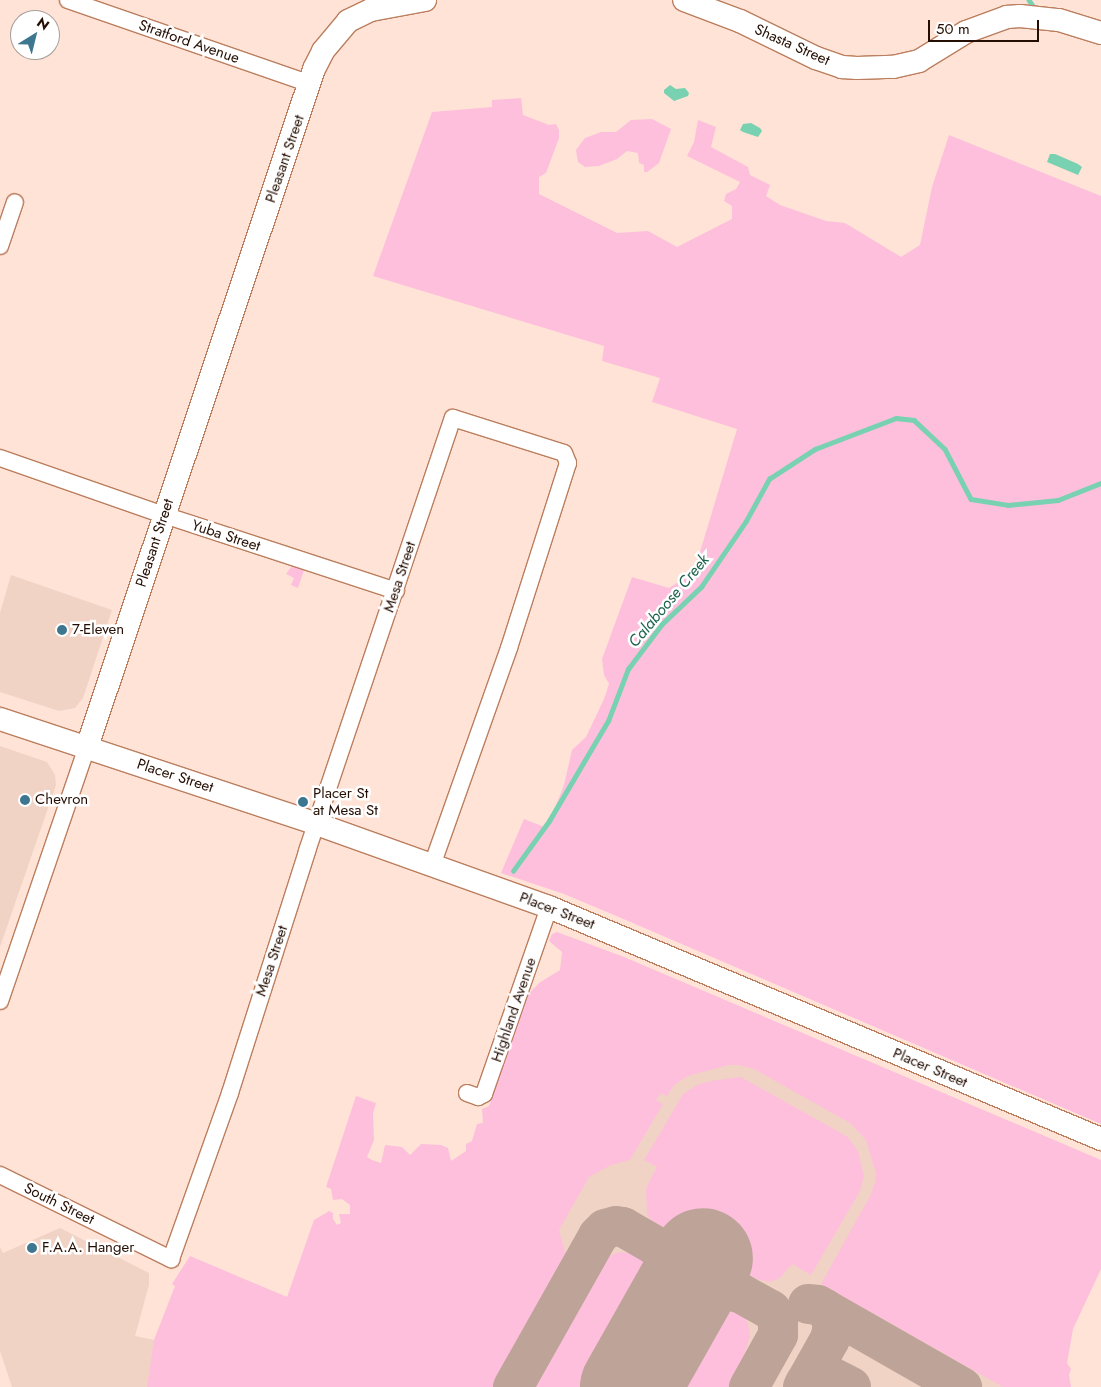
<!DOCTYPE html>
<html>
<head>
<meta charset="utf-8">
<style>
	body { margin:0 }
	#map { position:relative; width:1101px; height:1387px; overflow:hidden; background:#ffe3d6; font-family:Jost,sans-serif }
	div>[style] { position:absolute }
	.built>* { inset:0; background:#f0d3c4 }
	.green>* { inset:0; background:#febfdd }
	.water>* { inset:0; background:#78d1b1 }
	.stream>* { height:4.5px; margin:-2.25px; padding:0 2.25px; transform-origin:2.25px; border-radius:2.25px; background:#78d1b1 }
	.taxiway>* { height:40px; margin:-20px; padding:0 20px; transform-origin:20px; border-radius:20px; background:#bea498 }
	.runway>* { height:100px; margin:-50px; padding:0 50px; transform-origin:50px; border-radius:50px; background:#bea498 }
	.roads { filter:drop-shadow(1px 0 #bb7e5e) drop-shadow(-1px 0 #bb7e5e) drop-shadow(0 1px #bb7e5e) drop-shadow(0 -1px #bb7e5e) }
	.street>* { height:16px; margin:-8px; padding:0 8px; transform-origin:8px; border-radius:8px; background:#fff }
	.secondary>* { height:22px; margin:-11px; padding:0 11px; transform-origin:11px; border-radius:11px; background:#fff }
	.dots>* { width:14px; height:14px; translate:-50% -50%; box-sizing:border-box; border:2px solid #fff; border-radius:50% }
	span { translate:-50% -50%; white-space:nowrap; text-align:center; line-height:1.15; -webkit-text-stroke:5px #fff; paint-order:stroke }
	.street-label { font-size:15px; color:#240e03 }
	.poi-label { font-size:15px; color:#240e03 }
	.left { translate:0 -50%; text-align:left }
	.water-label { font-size:16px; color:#1d634d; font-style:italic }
	.north { position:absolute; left:10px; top:10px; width:50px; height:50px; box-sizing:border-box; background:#fff; border:1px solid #a79f9a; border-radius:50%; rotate:36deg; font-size:14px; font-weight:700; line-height:20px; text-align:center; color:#240e03 }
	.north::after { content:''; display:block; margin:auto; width:18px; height:22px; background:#3d768f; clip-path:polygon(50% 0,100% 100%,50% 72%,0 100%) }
	.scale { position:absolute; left:928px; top:20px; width:111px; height:22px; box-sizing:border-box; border:2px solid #240e03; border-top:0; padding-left:6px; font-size:15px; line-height:18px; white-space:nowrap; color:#240e03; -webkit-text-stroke:4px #fff; paint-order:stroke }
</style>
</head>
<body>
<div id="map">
	<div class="built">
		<i style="clip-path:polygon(11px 575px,112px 610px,83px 698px,75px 708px,59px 711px,0 692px,0 613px)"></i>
		<i style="clip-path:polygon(0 746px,47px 762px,55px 775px,56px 785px,0 947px)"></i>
		<i style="clip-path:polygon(566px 964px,861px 1088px,1009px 1387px,12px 1387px,0 1351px,0 1247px,3px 1253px,60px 1228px,149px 1273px,149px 1285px,135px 1336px,154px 1340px,176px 1285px,406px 1355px)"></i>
	</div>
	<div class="green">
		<i style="clip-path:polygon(521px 98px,523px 115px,549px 125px,556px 124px,559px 130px,559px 138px,546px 173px,539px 177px,539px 194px,617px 233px,648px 231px,677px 247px,732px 219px,732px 206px,724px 201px,726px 194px,736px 189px,740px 182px,687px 156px,694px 142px,698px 120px,716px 127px,711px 147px,748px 167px,750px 175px,770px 185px,766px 196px,780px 205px,826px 221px,845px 223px,901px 257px,920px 245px,932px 187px,949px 135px,1101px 196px,1101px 1124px,614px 915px,564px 894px,501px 873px,524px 819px,547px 828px,564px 785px,572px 750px,586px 737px,604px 699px,609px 684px,604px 675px,602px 659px,632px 577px,669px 588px,694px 572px,737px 429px,652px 402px,660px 378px,602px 361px,604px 346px,373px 276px,432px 112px,492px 107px,492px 100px)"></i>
		<i style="clip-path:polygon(652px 119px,671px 129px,659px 163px,647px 172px,644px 172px,644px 165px,639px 163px,638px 153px,627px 151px,617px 159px,599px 166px,585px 167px,578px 162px,576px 150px,585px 138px,601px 132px,616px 132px,631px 120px)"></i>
		<i style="clip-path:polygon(292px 566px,304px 570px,298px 588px,291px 585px,294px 578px,286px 574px)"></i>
		<i style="clip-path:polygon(557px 932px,624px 957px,1101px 1160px,1101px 1269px,1073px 1329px,1067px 1363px,1071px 1369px,1069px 1375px,1071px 1387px,1003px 1387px,821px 1284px,870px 1196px,875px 1183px,876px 1173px,866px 1140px,850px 1123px,754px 1069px,739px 1065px,729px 1065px,688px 1076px,674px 1085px,667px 1096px,661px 1093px,656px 1100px,663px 1104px,630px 1160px,611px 1165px,589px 1177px,559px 1230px,569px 1266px,567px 1270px,501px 1387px,147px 1387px,154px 1340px,175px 1286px,172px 1284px,190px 1256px,287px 1297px,314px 1220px,329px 1211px,333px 1213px,333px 1219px,337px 1225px,341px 1223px,339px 1214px,350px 1214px,350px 1205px,342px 1199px,333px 1200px,331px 1189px,326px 1187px,356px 1096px,376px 1103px,373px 1113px,374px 1140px,367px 1157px,372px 1160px,381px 1163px,385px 1145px,402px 1147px,410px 1155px,421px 1144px,441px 1145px,448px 1148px,451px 1161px,466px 1151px,466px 1144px,472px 1141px,477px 1124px,483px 1123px,482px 1109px,489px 1106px,527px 996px,539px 983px,560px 970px,562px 952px,549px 941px,552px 934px)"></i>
		<i style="clip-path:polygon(741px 1077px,848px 1137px,858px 1151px,864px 1176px,860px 1191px,811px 1275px,792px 1264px,780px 1278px,770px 1282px,756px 1279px,652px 1221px,647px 1215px,646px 1188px,657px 1167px,644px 1160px,683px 1094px,697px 1085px,711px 1081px)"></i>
		<i style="clip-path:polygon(620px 1252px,634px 1254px,644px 1260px,649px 1272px,650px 1285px,590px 1387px,536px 1387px,533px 1385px,539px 1375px,534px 1371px,596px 1263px,602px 1264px,611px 1255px)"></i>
		<i style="clip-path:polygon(726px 1309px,743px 1316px,748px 1324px,750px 1336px,739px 1370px,728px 1387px,669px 1387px,709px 1318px,716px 1312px)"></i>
	</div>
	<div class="water">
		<i style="clip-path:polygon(670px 85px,676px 89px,685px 88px,689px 93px,688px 96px,674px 101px,664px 93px,664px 90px)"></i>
		<i style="clip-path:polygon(751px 123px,760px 128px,762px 131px,758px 137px,743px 132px,740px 130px,743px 124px)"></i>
		<i style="clip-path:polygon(1050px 154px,1055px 154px,1078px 164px,1082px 167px,1078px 175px,1047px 162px)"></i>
	</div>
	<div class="stream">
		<i style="left:1029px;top:0;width:11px;rotate:56deg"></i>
		<i style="left:513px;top:871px;width:62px;rotate:-54.2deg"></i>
		<i style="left:549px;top:821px;width:116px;rotate:-59.5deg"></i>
		<i style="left:608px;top:721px;width:56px;rotate:-69deg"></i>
		<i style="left:628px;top:669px;width:56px;rotate:-52.9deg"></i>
		<i style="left:662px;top:624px;width:54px;rotate:-43.5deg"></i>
		<i style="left:701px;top:587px;width:80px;rotate:-55.7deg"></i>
		<i style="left:746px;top:521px;width:48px;rotate:-61.3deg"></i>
		<i style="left:769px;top:479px;width:55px;rotate:-33.1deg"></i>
		<i style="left:815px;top:449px;width:87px;rotate:-20.9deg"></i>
		<i style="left:896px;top:418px;width:18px;rotate:6deg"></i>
		<i style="left:914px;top:420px;width:42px;rotate:43.1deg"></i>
		<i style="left:945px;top:449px;width:56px;rotate:62.5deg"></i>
		<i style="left:971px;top:499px;width:37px;rotate:9deg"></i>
		<i style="left:1008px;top:505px;width:50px;rotate:-5.7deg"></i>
		<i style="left:1058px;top:500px;width:46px;rotate:-21.6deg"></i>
	</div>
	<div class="taxiway">
		<i style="left:716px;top:1289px;width:24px;rotate:9deg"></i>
		<i style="left:740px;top:1293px;width:35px;rotate:29deg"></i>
		<i style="left:771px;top:1310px;width:12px;rotate:55deg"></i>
		<i style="left:778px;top:1320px;width:15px;rotate:90deg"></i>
		<i style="left:778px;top:1335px;width:60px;rotate:119.1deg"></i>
		<i style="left:825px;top:1309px;width:158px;rotate:29.7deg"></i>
		<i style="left:805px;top:1383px;width:12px;rotate:-35deg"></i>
		<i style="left:815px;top:1376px;width:11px;rotate:-10deg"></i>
		<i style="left:826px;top:1374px;width:28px;rotate:27deg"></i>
		<i style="left:513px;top:1387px;width:173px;rotate:-60.6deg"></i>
		<i style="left:598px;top:1236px;width:10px;rotate:-45deg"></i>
		<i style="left:605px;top:1229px;width:11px;rotate:-15deg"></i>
		<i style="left:616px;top:1226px;width:7px;rotate:8deg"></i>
		<i style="left:623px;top:1227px;width:38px;rotate:30deg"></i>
		<i style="left:656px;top:1246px;width:23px;rotate:49deg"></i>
		<i style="left:627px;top:1387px;width:88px;rotate:-60.8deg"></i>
		<i style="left:803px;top:1387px;width:55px;rotate:-60.6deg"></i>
		<i style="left:830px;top:1339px;width:12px;rotate:-76deg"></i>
		<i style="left:833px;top:1327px;width:11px;rotate:-105deg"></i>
		<i style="left:830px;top:1316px;width:9px;rotate:-126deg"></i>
		<i style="left:825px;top:1309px;width:8px;rotate:-150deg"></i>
		<i style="left:818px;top:1305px;width:10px;rotate:-174deg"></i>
	</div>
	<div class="runway">
		<i style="left:630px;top:1387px;width:148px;rotate:-60.5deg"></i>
	</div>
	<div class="roads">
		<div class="street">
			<i style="left:68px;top:0;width:256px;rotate:19.1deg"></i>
			<i style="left:0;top:246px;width:46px;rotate:-71.2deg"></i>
			<i style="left:0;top:458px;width:174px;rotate:19.2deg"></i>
			<i style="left:164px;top:515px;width:244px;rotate:18.1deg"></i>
			<i style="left:0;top:1001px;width:268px;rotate:-71.1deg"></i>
			<i style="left:467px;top:1093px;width:12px;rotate:20deg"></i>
			<i style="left:478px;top:1097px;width:7px;rotate:-27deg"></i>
			<i style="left:484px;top:1094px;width:198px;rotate:-70.8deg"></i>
			<i style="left:0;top:1175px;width:191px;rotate:26.2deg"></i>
			<i style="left:171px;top:1259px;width:176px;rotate:-70.4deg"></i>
			<i style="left:230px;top:1093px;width:254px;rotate:-72.3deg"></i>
			<i style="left:307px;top:851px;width:457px;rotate:-71.4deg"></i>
			<i style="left:453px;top:418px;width:116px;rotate:17.5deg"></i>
			<i style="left:564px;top:453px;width:11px;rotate:68deg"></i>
			<i style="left:568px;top:463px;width:194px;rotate:107.7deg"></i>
			<i style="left:509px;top:648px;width:231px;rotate:109.5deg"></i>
		</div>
		<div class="secondary">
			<i style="left:684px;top:0;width:60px;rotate:20.6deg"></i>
			<i style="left:740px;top:21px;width:85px;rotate:26deg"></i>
			<i style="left:816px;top:58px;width:28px;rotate:19deg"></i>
			<i style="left:842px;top:67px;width:15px;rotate:4deg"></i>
			<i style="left:857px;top:68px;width:36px;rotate:-2deg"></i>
			<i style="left:893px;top:67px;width:27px;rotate:-13deg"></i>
			<i style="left:919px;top:61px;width:55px;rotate:-31.7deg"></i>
			<i style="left:966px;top:32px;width:44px;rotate:-20.1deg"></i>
			<i style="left:1007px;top:17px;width:13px;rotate:-4deg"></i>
			<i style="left:1020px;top:16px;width:39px;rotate:6deg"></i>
			<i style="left:1059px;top:20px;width:44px;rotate:17.2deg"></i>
			<i style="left:0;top:719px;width:334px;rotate:18.3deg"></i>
			<i style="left:317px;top:824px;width:246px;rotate:19.7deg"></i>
			<i style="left:549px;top:907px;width:599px;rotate:22.8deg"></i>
			<i style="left:87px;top:747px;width:715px;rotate:-71.49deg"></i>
			<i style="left:314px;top:69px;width:20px;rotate:-63deg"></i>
			<i style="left:323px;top:51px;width:39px;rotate:-50deg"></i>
			<i style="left:348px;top:21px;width:25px;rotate:-26deg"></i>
			<i style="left:371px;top:10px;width:55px;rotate:-10.5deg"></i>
		</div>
	</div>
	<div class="dots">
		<i style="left:62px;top:630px;background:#3d768f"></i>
		<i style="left:25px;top:800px;background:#3d768f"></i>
		<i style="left:303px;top:802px;background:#3d768f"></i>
		<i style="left:32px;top:1248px;background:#3d768f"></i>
	</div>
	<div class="street-label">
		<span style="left:189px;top:42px;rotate:19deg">Stratford Avenue</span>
		<span style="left:792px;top:45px;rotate:24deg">Shasta Street</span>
		<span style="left:285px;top:159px;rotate:-71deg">Pleasant Street</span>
		<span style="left:226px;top:536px;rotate:18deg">Yuba Street</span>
		<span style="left:155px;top:543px;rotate:-72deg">Pleasant Street</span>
		<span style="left:400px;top:577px;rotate:-72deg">Mesa Street</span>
		<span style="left:175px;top:776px;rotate:18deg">Placer Street</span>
		<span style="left:557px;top:911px;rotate:21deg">Placer Street</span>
		<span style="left:272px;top:961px;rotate:-72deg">Mesa Street</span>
		<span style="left:514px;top:1010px;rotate:-71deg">Highland Avenue</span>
		<span style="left:930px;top:1068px;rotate:23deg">Placer Street</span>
		<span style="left:59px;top:1204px;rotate:26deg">South Street</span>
	</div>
	<div class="poi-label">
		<span class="left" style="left:72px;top:630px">7-Eleven</span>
		<span class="left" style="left:313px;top:802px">Placer St<br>at Mesa St</span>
		<span class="left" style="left:35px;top:800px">Chevron</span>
		<span class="left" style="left:42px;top:1248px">F.A.A. Hanger</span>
	</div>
	<div class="water-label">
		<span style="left:669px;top:601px;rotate:-50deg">Calaboose Creek</span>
	</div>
	<div class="north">N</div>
	<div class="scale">50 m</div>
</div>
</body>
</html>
